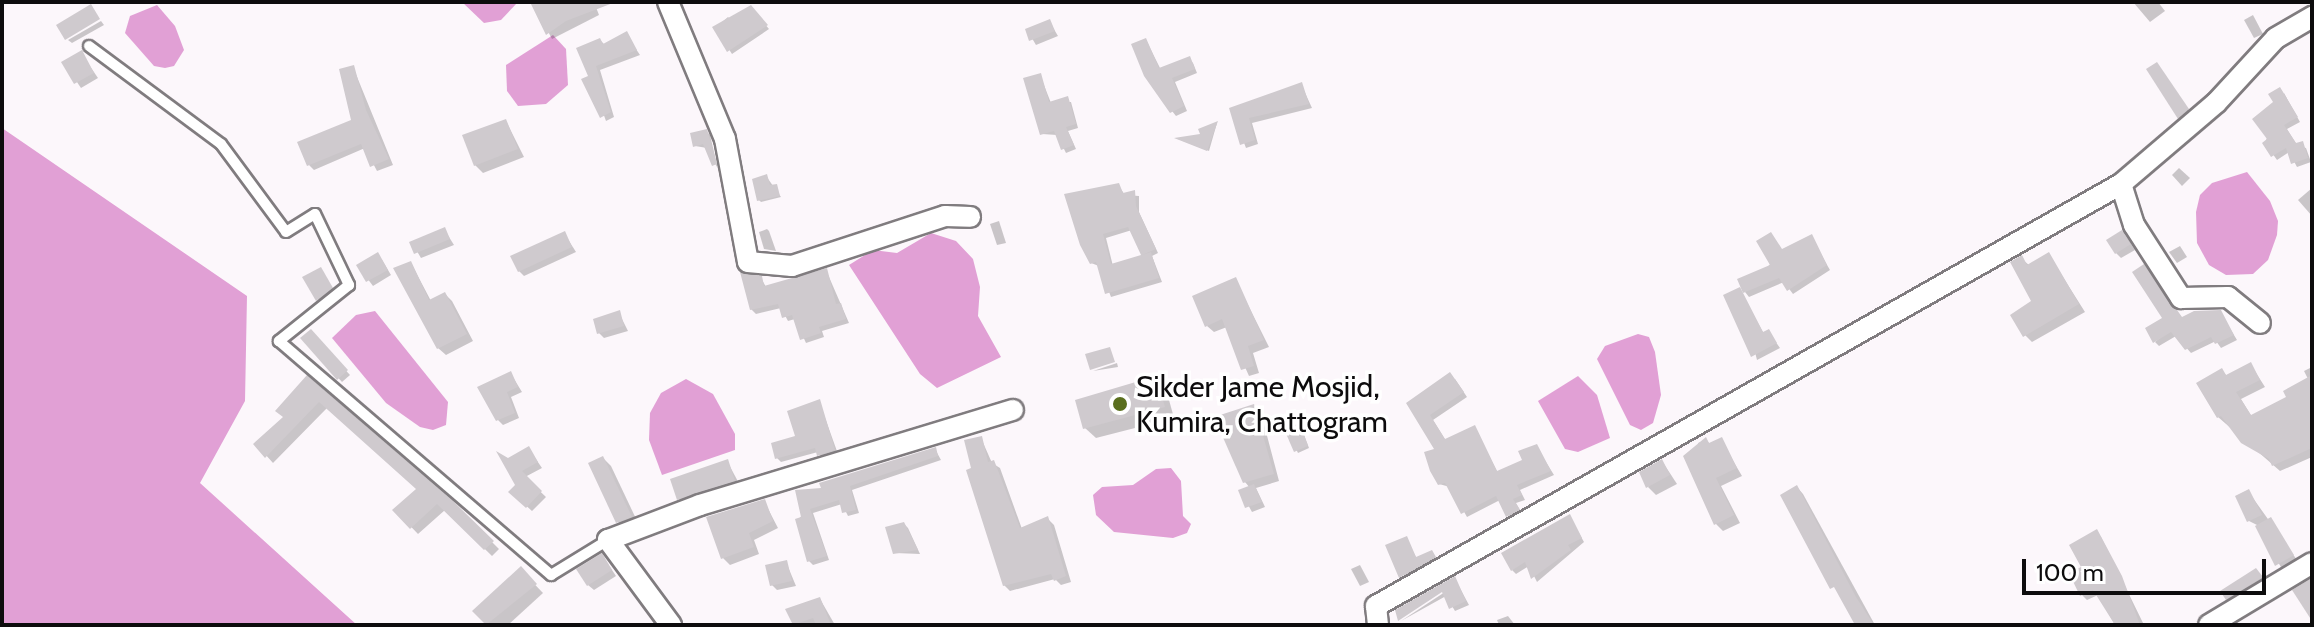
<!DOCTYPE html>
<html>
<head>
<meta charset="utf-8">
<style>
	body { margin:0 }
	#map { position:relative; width:2314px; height:627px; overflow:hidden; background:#fcf7fb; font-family:Cabin,sans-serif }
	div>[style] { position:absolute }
	.water>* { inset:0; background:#e1a0d5 }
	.shadow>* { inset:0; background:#0003 }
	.building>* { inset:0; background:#cfcace }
	.roads { filter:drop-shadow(2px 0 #807c7f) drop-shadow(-2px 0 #807c7f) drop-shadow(0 2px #807c7f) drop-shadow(0 -2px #807c7f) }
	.lane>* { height:10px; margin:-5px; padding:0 5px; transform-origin:5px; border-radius:5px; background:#fff }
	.street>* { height:20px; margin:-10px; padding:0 10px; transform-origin:10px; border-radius:10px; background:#fff }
	.dots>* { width:22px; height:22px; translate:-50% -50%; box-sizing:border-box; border:4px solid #fff; border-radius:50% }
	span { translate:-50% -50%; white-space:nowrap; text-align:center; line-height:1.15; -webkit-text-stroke:7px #fff; paint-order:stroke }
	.poi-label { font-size:30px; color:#0d0c0d }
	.left { translate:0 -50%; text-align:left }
	.frame { position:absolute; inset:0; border:4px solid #0d0c0d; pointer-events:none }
	.scale { position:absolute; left:2022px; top:559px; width:244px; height:36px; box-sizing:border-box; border:4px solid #0d0c0d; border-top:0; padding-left:10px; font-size:24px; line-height:28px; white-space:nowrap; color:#0d0c0d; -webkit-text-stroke:6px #fff; paint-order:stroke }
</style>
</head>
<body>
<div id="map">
	<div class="water">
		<i style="clip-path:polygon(462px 2px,518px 2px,501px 20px,484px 23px)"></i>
		<i style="clip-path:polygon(157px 5px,175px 26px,184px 50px,174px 66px,165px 68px,154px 66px,125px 33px,130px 16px)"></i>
		<i style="clip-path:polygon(553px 35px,566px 49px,568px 85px,546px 104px,518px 106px,507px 91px,506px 65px)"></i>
		<i style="clip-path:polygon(2px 128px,247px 296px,245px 401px,200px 483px,357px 625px,2px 625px)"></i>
		<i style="clip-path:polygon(2247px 172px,2270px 201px,2278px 221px,2277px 235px,2268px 260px,2253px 274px,2226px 275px,2209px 265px,2197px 243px,2196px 212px,2200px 195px,2212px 183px)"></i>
		<i style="clip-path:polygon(931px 233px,956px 241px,973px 259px,980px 287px,978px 316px,1001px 357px,937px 388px,920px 374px,849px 265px,873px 250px,897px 253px)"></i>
		<i style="clip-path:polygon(375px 311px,448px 402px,446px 425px,433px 430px,420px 427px,386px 403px,332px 338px,356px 315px)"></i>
		<i style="clip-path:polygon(1638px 334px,1649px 337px,1655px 352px,1661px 395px,1653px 423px,1641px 430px,1630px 425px,1597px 359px,1605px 346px)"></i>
		<i style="clip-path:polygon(1578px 376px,1597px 395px,1610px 438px,1578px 452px,1565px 449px,1538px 401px)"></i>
		<i style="clip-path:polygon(686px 379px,713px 394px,735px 434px,735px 450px,662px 475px,649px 440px,650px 413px,661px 393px)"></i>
		<i style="clip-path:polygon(1171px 468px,1181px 481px,1183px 516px,1191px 524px,1187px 533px,1173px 538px,1114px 532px,1096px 515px,1093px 495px,1102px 487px,1133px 485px,1156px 469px)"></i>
	</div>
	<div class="shadow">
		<i style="clip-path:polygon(538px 2px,594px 2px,599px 15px,552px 39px,534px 5px)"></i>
		<i style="clip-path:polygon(2133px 2px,2158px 2px,2165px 11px,2150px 22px)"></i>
		<i style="clip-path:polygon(751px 8px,769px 29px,732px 54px,715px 28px,728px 17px,733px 22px)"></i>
		<i style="clip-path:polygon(2253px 15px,2263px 34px,2254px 38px,2244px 20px)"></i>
		<i style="clip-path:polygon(101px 21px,104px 25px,72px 43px,68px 40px)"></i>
		<i style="clip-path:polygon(1049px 21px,1058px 36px,1036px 45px,1027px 30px)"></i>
		<i style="clip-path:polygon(626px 34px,640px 55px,600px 70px,614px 117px,606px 121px,590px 77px,600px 40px,605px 45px)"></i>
		<i style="clip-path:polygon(1146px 40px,1161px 70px,1189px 59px,1193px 63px,1197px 73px,1175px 82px,1187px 111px,1176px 116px,1172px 111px)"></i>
		<i style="clip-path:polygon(81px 53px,98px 78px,81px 88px,64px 63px)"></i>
		<i style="clip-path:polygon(2157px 64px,2192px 115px,2184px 122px,2179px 117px)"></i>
		<i style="clip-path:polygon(353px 67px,393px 165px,377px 171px,365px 148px,314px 170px,309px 165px,353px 121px)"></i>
		<i style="clip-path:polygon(1040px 75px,1051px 103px,1071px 102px,1078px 128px,1068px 131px,1076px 149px,1066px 153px,1057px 135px,1042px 134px)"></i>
		<i style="clip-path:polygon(1301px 84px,1312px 108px,1252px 123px,1258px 144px,1246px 148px,1231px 109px)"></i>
		<i style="clip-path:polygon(2284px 93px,2300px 122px,2287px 129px,2297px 145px,2306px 148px,2311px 162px,2297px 167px,2289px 152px,2277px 160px,2265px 143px)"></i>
		<i style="clip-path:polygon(506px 121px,524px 157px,483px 173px,475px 165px)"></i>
		<i style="clip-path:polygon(1217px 123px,1209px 151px,1178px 139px,1203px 136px,1201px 130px)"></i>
		<i style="clip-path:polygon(706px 131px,710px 135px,718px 169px,707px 148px,695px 146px)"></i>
		<i style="clip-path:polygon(2179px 168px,2190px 178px,2182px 186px,2172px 175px)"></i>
		<i style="clip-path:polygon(766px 176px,781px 197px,761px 202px,759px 200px)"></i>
		<i style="clip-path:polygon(evenodd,1118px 185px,1125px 195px,1139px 196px,1139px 212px,1158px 253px,1152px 256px,1162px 282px,1111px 297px,1099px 266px,1091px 263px,1118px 185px,1132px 230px,1143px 257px,1113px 266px,1106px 238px,1132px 230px)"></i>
		<i style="clip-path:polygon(2312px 188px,2312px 216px,2298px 200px)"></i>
		<i style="clip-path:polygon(999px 221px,1006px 243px,997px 245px,990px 224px)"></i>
		<i style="clip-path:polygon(444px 229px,454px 245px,421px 258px,412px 243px)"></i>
		<i style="clip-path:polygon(767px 229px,769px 231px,776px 251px,764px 249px,759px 232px)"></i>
		<i style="clip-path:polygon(564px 233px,576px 252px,524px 276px,519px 271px)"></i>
		<i style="clip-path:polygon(1811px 237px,1830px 270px,1793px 294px,1784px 282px,1749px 297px,1745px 292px,1782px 251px)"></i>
		<i style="clip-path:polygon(2127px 238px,2135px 250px,2121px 258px,2116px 253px)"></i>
		<i style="clip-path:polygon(2180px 246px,2187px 257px,2177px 263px,2169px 252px)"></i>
		<i style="clip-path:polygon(2049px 255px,2085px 312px,2032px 342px,2025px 335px,2034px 302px,2021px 258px,2030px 266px)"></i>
		<i style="clip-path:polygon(382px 260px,391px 275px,373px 286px,358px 266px)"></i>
		<i style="clip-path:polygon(411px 263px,431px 301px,445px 294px,452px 301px,473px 341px,446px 355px,438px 348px)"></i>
		<i style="clip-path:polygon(320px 269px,336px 294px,322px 305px,305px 278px)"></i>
		<i style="clip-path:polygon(826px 270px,849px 323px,822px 331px,824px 337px,806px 343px,795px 319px,788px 321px,781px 308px,756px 314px,751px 309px,761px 278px,766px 287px)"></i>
		<i style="clip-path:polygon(1235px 279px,1269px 347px,1253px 353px,1259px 373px,1249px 376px,1227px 327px,1214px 332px,1207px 326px)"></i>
		<i style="clip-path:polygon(1739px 289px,1764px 334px,1768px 331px,1780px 348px,1757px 360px)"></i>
		<i style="clip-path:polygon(2220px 312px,2237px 340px,2221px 348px,2216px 341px,2191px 353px,2176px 336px,2159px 346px,2155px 342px,2182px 319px)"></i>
		<i style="clip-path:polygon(619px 313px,628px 331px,604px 338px,599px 333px)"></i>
		<i style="clip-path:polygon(311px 332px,350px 375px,342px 382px,303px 338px)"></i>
		<i style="clip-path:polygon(1117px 363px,1118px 367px,1093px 371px)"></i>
		<i style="clip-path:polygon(2251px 365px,2265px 387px,2241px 399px,2252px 417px,2289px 398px,2308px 379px,2304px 371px,2312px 367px,2312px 457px,2280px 471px,2218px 417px,2221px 370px,2227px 376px)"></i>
		<i style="clip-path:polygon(511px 374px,522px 392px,511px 397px,519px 418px,503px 425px,497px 419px)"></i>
		<i style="clip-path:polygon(307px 378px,492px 542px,499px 549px,492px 556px,445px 510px,418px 534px,395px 510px,418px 489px,327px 408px,273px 463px,256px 444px,285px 418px)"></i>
		<i style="clip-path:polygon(1156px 378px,1166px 389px,1174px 418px,1096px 438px,1085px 428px)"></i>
		<i style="clip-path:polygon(1455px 379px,1467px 397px,1433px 420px,1446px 441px,1474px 428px,1498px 473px,1524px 461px,1536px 446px,1554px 475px,1520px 490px,1525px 500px,1516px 503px,1523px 515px,1512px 521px,1500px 500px,1467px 517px,1450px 487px,1439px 484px,1437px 451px,1409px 403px)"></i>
		<i style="clip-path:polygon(819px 401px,838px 454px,823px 459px,818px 452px,781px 462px,777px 458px,797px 438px)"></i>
		<i style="clip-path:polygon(1254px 406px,1261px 413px,1279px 481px,1256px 488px,1265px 507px,1252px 512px,1241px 492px,1250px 488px,1245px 482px)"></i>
		<i style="clip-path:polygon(1301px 427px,1309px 448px,1298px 453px,1286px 430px)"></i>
		<i style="clip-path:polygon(981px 438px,992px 463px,1000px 468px,1022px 529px,1048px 519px,1054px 525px,1071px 582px,1061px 585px,1055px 579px,1010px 591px,1004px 585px,974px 470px)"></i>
		<i style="clip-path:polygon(1706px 440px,1711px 445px,1721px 440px,1742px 476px,1721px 486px,1740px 523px,1723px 531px,1716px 524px,1698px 443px)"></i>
		<i style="clip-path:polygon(529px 449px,542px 468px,525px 477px,546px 497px,532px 511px,511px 492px,518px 485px,508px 460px)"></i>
		<i style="clip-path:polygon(935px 449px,941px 460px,852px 490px,859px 513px,848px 516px,842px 504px,813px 513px,829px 560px,813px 565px,809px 561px,798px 520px,824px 489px)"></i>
		<i style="clip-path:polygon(603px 458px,611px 466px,639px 525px,626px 530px,618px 522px)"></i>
		<i style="clip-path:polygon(727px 461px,742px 489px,687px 507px,679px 499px)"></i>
		<i style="clip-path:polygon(1662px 461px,1677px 484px,1656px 495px,1648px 487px)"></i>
		<i style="clip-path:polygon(1797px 487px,1803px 494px,1875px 625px,1856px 625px)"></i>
		<i style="clip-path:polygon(2248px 491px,2297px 560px,2282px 569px,2257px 525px,2249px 521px)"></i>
		<i style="clip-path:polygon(764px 501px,778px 528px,754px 540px,759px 554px,730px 565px,723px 558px)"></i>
		<i style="clip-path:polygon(1570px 517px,1584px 542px,1537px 582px,1529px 566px,1516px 574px,1512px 570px)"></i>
		<i style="clip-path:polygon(904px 524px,908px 528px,920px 554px,895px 553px)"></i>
		<i style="clip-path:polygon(2096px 532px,2101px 537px,2144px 625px,2115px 625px,2098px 595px,2087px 600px,2082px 595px,2084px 568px)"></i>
		<i style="clip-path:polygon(1406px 538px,1417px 559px,1432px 552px,1438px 561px,1404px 580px)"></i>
		<i style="clip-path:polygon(606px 561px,616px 576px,594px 590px,588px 585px)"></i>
		<i style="clip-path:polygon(786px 562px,796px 586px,777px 590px,772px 585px)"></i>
		<i style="clip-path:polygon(1360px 565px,1369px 582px,1360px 586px,1351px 569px)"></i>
		<i style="clip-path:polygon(520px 569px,543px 593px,508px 625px,488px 625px,475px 611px)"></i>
		<i style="clip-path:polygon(2261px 575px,2266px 583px,2232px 604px,2227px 598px)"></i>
		<i style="clip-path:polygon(1455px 579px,1469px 605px,1455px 611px,1446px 596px,1401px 621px,1451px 588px)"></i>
		<i style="clip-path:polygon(820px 599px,835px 625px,795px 625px,788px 610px)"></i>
		<i style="clip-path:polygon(1508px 616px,1515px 625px,1499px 625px,1497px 620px)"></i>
	</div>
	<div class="building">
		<i style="clip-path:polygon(530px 2px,612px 2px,613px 3px,566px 21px,546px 35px)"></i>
		<i style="clip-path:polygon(91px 4px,100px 19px,65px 40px,56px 25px)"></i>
		<i style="clip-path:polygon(751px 5px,768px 25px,727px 52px,712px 27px)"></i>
		<i style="clip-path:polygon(1050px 19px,1055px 31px,1029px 41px,1025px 29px)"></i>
		<i style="clip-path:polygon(627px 31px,637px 50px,596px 66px,611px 112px,600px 118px,581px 79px,588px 76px,576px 48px,600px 38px,603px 44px)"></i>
		<i style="clip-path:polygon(1146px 38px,1159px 68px,1190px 56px,1195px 69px,1172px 78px,1184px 106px,1170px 113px,1144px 76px,1131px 44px)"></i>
		<i style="clip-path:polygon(82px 50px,94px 73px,74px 84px,61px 62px)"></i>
		<i style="clip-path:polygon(2157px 62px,2189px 109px,2178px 119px,2146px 69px)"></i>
		<i style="clip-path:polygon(354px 65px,366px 110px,389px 159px,370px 167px,361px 144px,307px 166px,297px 142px,351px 120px,339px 69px)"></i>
		<i style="clip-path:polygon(1041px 73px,1049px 102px,1068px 96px,1076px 124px,1066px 127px,1074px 145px,1061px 150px,1054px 131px,1040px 135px,1023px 78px)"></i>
		<i style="clip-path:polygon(1302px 82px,1309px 104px,1249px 118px,1255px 140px,1240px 145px,1229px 108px)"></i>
		<i style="clip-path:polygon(2280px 87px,2298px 117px,2284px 125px,2296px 143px,2303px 141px,2308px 158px,2291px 164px,2286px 148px,2271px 157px,2262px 143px,2267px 139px,2252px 119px,2273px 102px,2268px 94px)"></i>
		<i style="clip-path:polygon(506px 119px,518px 149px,474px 166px,462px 135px)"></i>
		<i style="clip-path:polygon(1218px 121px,1207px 151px,1174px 138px,1200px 134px,1198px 129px)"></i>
		<i style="clip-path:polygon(707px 129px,717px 164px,712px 166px,703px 144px,693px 147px,690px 133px)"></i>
		<i style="clip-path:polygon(767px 174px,770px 185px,777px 184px,780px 196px,757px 201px,752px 179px)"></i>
		<i style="clip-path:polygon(evenodd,1119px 183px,1123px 193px,1135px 190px,1136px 206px,1156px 249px,1142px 255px,1151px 252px,1159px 278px,1105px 294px,1096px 262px,1090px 264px,1080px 245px,1064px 194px,1119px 183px,1128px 227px,1141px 255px,1111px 264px,1103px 234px,1128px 227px)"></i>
		<i style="clip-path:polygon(445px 227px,450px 239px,414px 254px,409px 242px)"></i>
		<i style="clip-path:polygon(2122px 230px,2131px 244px,2115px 254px,2106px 240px)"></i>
		<i style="clip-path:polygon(565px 231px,572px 247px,518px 272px,510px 256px)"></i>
		<i style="clip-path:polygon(1771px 232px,1782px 249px,1812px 234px,1827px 265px,1787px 291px,1779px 278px,1743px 293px,1737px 279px,1770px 265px,1756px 241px)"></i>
		<i style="clip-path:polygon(378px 252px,388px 270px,366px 282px,356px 265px)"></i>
		<i style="clip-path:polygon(2049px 252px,2079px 304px,2023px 337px,2010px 315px,2031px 301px,2010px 262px,2022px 255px,2027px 265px)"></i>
		<i style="clip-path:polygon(411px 261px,429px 300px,445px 292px,467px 334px,437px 349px,393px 268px)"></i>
		<i style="clip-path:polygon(2144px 264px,2182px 317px,2194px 311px,2221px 310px,2234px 335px,2215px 344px,2211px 337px,2185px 350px,2171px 332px,2153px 343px,2145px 328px,2162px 318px,2132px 272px)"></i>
		<i style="clip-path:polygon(321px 267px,333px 288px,316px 301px,302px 277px)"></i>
		<i style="clip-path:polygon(827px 268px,836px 304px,841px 303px,846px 319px,819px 327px,821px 333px,800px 340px,792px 315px,782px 318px,778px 304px,750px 310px,740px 272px,762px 276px,764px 286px)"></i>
		<i style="clip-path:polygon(1236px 277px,1264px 340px,1248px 346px,1254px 366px,1241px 370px,1222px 319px,1205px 327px,1192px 296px)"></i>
		<i style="clip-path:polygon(1740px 287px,1763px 332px,1769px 329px,1777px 343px,1751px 357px,1723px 295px)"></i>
		<i style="clip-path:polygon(620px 310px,624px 326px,597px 334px,593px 319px)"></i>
		<i style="clip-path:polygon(311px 329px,348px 370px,337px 380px,300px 338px)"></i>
		<i style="clip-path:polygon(1110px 347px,1115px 362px,1090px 370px,1085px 354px)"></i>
		<i style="clip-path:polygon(2251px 362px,2260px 380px,2236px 392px,2251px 415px,2286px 397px,2283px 391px,2312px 375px,2312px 448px,2272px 466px,2269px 459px,2241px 443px,2221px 416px,2217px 418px,2196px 383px,2222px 368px,2226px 375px)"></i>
		<i style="clip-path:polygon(511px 371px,518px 387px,507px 392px,515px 413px,496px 421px,477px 387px)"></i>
		<i style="clip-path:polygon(1450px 372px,1464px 392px,1430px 415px,1445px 439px,1475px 425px,1497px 471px,1522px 460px,1518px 451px,1537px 444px,1551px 471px,1517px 485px,1522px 495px,1513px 499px,1520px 510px,1506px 517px,1496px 496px,1461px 514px,1445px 483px,1438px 485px,1430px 471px,1424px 452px,1434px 449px,1406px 403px)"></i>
		<i style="clip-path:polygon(307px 375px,454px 502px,494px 541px,484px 550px,437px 504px,410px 529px,392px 510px,416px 489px,319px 402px,265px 458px,253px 444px,283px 417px,275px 411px)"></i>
		<i style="clip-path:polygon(1156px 376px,1165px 407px,1083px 429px,1075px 400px)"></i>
		<i style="clip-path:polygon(820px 399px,835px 450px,817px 456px,815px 448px,775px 459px,771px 443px,795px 436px,787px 411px)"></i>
		<i style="clip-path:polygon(1254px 404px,1274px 474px,1243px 483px,1214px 417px)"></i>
		<i style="clip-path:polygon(1300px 423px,1308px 446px,1294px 452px,1284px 429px)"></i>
		<i style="clip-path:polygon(982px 436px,988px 462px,994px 460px,1020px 528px,1048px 516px,1066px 576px,1054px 581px,1051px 574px,1003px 586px,966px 470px,971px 468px,964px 440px)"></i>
		<i style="clip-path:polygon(1706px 437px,1709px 443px,1722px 437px,1737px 468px,1716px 478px,1734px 515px,1714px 525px,1683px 456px)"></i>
		<i style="clip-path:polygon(529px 446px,538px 462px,522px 471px,542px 491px,526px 508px,508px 492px,515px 485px,496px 451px,508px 458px)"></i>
		<i style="clip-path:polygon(936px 447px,938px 456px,850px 486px,856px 510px,842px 513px,839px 500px,810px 509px,827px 556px,807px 562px,795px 519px,801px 517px,795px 490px,821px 488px,819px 483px)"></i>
		<i style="clip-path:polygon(603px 456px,632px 517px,616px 523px,588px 463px)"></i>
		<i style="clip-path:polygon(728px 459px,735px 481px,677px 500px,670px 479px)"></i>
		<i style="clip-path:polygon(1662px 459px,1670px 475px,1646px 488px,1639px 472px)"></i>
		<i style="clip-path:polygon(1254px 484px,1262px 502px,1245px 508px,1238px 490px)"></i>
		<i style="clip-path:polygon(1797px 485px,1856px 597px,1874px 625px,1855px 625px,1834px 587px,1830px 589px,1780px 495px)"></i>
		<i style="clip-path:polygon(2249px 489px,2262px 515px,2247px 522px,2235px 496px)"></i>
		<i style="clip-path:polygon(765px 499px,773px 521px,749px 533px,754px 547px,721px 559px,706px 517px)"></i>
		<i style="clip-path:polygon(1570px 514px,1582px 538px,1568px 545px,1571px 550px,1531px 579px,1525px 562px,1511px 571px,1501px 553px)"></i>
		<i style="clip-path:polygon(2271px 517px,2294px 555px,2275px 566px,2255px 526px)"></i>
		<i style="clip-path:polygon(904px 522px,918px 550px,893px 554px,885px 527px)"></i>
		<i style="clip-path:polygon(2097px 529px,2122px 576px,2140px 625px,2115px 625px,2093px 590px,2080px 596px,2069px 573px,2081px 567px,2069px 545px)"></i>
		<i style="clip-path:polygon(1407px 536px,1416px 557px,1432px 550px,1436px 557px,1399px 578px,1385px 545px)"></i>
		<i style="clip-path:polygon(602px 553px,612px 570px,587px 586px,576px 569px)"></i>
		<i style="clip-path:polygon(787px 560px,792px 581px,770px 586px,765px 565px)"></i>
		<i style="clip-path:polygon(521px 566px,537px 584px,486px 625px,472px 611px)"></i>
		<i style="clip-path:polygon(2256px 568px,2263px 577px,2226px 600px,2220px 591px)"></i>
		<i style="clip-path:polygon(1455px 576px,1466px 601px,1449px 609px,1442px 592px,1398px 621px,1395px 610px)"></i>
		<i style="clip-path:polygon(2312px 578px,2312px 621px,2292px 590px)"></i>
		<i style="clip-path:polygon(820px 597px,831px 625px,816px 625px,813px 618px,793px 625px,785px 609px)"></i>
	</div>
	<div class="roads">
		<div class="lane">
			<i style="left:89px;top:46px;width:164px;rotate:36.6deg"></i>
			<i style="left:221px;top:144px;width:109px;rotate:53.5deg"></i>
			<i style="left:286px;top:232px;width:34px;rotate:-32deg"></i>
			<i style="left:315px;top:214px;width:79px;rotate:64.4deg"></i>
			<i style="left:349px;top:285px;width:90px;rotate:141.3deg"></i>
			<i style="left:279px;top:341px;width:359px;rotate:40.7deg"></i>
			<i style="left:551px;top:575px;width:67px;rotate:-31.6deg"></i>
		</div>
		<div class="street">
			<i style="left:668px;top:2px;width:148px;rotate:67.4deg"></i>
			<i style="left:725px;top:139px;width:125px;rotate:79.4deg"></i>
			<i style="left:748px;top:262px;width:44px;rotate:5.2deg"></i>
			<i style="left:792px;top:266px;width:161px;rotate:-18.1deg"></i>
			<i style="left:945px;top:216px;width:25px;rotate:2deg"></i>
			<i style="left:2121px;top:184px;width:43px;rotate:72.4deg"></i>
			<i style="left:2134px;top:225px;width:87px;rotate:57.2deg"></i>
			<i style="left:2181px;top:298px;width:47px;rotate:-1.2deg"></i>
			<i style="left:2228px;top:297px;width:41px;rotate:39.1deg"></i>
			<i style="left:671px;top:625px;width:106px;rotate:-126.5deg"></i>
			<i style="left:608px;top:540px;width:98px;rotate:-20.8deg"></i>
			<i style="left:700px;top:505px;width:327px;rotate:-16.9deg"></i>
			<i style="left:1378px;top:625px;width:19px;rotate:-96deg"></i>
			<i style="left:1376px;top:606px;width:856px;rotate:-29.53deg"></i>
			<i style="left:2121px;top:184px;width:125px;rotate:-40.5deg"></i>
			<i style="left:2216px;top:103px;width:88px;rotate:-47.3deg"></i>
			<i style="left:2276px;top:38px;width:42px;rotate:-30.3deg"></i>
			<i style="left:2209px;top:625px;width:120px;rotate:-31deg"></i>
		</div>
	</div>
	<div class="dots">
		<i style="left:1120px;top:404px;background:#5a6f1e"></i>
	</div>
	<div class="poi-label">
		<span class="left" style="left:1136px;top:404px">Sikder Jame Mosjid,<br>Kumira, Chattogram</span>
	</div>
	<div class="frame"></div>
	<div class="scale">100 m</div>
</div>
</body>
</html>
